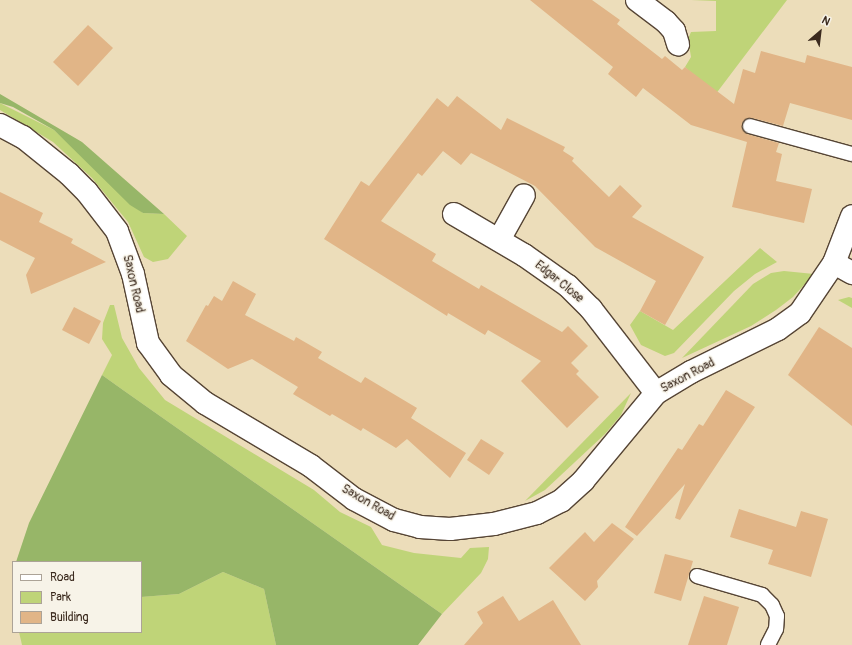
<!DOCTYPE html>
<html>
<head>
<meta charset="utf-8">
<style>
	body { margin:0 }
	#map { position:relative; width:852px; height:645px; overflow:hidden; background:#ecddba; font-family:Pangolin,sans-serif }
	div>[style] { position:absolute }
	.green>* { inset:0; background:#bfd478 }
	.forest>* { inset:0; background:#97b668 }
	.building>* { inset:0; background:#e1b587 }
	.roads { filter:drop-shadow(1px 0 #564535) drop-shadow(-1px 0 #564535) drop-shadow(0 1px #564535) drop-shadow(0 -1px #564535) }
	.lane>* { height:14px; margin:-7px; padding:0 7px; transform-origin:7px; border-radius:7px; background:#fff }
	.street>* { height:22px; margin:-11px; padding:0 11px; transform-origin:11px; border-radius:11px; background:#fff }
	span { translate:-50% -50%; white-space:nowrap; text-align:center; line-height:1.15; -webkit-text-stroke:3px #f7f3e8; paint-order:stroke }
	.street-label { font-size:12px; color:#3b2a1e }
	.legend { position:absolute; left:12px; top:561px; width:130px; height:72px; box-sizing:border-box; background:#f7f3e8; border:1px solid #aca397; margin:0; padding:5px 7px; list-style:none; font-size:12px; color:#3b2a1e }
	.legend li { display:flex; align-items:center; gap:8px; height:20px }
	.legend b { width:20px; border:1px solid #aca397 }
	.north { position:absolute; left:800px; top:12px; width:40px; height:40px; -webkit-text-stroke:3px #f7f3e8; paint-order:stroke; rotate:28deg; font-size:11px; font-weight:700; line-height:16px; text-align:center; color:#3b2a1e }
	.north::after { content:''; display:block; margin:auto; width:14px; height:18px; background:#3b2a1e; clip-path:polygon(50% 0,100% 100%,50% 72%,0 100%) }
</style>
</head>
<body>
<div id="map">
	<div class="green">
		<i style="clip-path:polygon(691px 0,787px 0,715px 95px,685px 67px,691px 57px,688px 39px,691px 32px,716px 31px,716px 1px)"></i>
		<i style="clip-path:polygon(0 103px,54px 130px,143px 213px,164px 214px,187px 236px,168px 259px,153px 262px,144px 257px,128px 222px,92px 178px,53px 142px,0 110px)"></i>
		<i style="clip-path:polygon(760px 248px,777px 262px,755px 274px,734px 291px,674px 353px,665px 356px,641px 345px,630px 325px,640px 311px,673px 330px)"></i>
		<i style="clip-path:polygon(784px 271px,814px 274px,793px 297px,776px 310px,751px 326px,682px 358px,753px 284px,771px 273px)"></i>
		<i style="clip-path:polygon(852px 298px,852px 308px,838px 300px,849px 297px)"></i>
		<i style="clip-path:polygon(110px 305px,114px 305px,122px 338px,139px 368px,165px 400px,314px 490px,340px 512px,371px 527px,382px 545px,414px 553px,461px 558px,470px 548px,489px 547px,488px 559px,481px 573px,442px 614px,123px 390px,102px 375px,112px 355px,102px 339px,103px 323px)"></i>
		<i style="clip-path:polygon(631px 393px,621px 415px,605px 434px,545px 490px,525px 501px)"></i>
		<i style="clip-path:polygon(223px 572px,264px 589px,276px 645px,22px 645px,19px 632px,141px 632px,141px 597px,179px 594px)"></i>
	</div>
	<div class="forest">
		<i style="clip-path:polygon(0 94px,82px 142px,164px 214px,143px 213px,130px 205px,54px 130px,13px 107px,0 103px)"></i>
		<i style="clip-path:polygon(102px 375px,123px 390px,442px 614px,418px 645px,276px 645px,264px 589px,223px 572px,179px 594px,141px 597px,141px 562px,16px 562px,29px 523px)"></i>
	</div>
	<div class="building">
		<i style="clip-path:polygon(530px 0,592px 0,620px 20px,617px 24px,662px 59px,665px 56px,682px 70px,685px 67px,734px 104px,743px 69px,755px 73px,761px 51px,805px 63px,807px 55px,852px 67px,852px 120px,790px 103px,783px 126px,752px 118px,747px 118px,742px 123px,742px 129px,747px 134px,779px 143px,776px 152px,782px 154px,776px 181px,812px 189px,804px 223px,732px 207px,747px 142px,691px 125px,643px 88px,636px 97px,608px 74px,613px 67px)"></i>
		<i style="clip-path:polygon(88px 25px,113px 48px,78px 86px,53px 62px)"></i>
		<i style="clip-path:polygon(457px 96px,501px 130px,507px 118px,565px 147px,563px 151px,574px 158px,572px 161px,609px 197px,620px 185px,642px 206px,632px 217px,704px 257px,665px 325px,640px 311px,656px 281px,595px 247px,535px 186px,471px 153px,461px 165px,443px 151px,422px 176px,418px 173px,381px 221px,436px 254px,432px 261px,479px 289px,481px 285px,562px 332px,568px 326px,588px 346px,571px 363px,579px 371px,576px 374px,599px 397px,567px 428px,521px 381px,541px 361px,488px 330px,485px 335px,448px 313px,447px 316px,324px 239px,361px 181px,369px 186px,437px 98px,448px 107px)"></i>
		<i style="clip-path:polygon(0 192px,43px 213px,39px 222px,73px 239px,71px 243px,106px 262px,31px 294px,26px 275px,35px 258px,0 240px)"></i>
		<i style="clip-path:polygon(233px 281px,256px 294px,245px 315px,294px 341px,296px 337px,322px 352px,318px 358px,361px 383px,365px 377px,417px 408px,411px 418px,466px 453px,450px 478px,407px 439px,396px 448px,363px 428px,361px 431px,332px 414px,330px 416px,293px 394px,298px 387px,252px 359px,228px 369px,186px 341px,206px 305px,208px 306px,214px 296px,222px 301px)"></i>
		<i style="clip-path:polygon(74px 307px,101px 321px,89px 344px,62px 330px)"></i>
		<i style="clip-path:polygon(819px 327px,852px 348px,852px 426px,788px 375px)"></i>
		<i style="clip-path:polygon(726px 390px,755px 407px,680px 520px,675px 518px,685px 484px,637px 536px,625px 527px,678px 448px,682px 450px,699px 424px,703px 426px)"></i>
		<i style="clip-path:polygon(481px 439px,504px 453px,489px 475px,467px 460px)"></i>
		<i style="clip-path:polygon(739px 509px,796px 527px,801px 511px,828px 519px,811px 577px,768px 564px,773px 550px,730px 537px)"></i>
		<i style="clip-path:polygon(612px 523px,634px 539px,597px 581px,598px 587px,585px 601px,549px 568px,585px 532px,594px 542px)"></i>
		<i style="clip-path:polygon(665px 554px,693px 561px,681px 601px,654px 593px)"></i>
		<i style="clip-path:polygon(503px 596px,519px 621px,553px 600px,581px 645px,464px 645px,483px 623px,477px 612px)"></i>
		<i style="clip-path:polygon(704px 596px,739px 607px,727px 645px,688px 645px)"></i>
	</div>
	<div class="roads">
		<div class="lane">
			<i style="left:750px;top:126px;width:106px;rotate:15.4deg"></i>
			<i style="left:697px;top:576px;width:68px;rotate:16.3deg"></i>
			<i style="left:762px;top:595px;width:14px;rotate:45deg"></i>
			<i style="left:772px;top:605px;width:12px;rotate:66deg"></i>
			<i style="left:777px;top:616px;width:13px;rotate:94deg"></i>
			<i style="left:776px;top:629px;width:18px;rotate:117deg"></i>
		</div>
		<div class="street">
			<i style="left:637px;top:0;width:36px;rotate:37deg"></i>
			<i style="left:666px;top:22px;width:12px;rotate:48deg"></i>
			<i style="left:674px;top:31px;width:14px;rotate:73deg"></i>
			<i style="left:0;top:125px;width:26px;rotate:28deg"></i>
			<i style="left:23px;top:137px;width:59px;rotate:38.8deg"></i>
			<i style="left:69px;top:174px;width:25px;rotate:45deg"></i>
			<i style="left:87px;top:192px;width:49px;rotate:52.4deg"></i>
			<i style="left:117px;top:231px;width:46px;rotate:69.6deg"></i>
			<i style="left:133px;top:274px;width:71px;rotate:77.7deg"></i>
			<i style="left:148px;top:343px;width:39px;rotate:54deg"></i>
			<i style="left:171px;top:375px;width:44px;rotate:39.5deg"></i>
			<i style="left:205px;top:403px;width:123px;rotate:30.7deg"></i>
			<i style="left:311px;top:466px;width:54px;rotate:37.5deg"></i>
			<i style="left:354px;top:499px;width:45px;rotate:27.7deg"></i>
			<i style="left:394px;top:520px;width:27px;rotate:15deg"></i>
			<i style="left:420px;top:527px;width:30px;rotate:4deg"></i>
			<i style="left:450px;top:529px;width:44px;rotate:-6.5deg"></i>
			<i style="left:494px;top:524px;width:44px;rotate:-14.3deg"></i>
			<i style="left:537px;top:513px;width:27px;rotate:-27deg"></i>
			<i style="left:561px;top:501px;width:30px;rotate:-42deg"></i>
			<i style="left:583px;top:481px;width:114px;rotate:-50.3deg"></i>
			<i style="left:656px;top:393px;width:41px;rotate:-31deg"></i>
			<i style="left:691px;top:372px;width:97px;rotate:-26.3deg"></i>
			<i style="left:778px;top:329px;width:27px;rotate:-36deg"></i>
			<i style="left:800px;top:313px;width:60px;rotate:-55.8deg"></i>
			<i style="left:834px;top:263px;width:50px;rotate:-69deg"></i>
			<i style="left:454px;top:214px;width:81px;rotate:30.4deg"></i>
			<i style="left:524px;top:255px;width:54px;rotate:35.2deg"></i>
			<i style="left:568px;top:286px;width:33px;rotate:45deg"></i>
			<i style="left:591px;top:309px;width:106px;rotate:52.3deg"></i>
			<i style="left:499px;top:240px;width:51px;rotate:-60.9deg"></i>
			<i style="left:834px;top:263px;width:21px;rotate:29deg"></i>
		</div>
	</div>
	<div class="street-label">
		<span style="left:559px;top:282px;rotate:39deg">Edgar Close</span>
		<span style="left:133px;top:284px;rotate:77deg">Saxon Road</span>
		<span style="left:688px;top:376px;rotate:-28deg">Saxon Road</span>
		<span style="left:368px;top:503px;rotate:30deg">Saxon Road</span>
	</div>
	<ul class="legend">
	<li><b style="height:5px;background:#fff"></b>Road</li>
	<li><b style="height:11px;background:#bfd478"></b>Park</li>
	<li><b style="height:11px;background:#e1b587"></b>Building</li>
	</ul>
	<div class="north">N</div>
</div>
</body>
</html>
